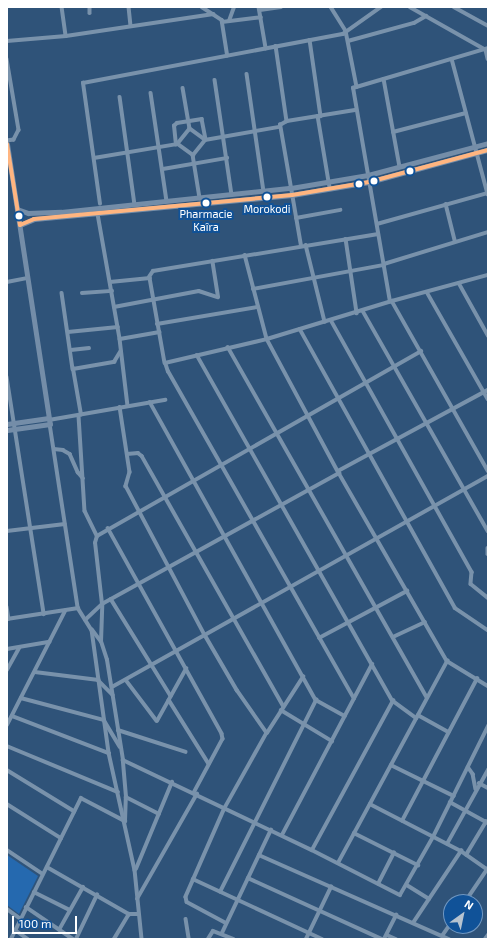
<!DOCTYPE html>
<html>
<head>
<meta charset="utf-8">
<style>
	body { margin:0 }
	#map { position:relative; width:495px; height:946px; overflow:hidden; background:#2f5379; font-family:"Exo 2",sans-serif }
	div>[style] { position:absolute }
	.green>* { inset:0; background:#2569af }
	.street>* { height:3.5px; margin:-1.75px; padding:0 1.75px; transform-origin:1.75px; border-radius:1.75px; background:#7992ab }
	.secondary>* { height:5px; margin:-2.5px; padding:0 2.5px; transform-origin:2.5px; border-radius:2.5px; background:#748da8 }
	.bus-1>* { height:4px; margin:-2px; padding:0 2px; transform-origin:2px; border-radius:2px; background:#ffb580 }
	.dots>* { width:11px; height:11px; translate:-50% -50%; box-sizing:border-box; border:2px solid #105298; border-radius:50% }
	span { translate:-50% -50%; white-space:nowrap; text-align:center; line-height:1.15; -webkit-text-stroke:4px #105298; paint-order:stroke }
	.bus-label { font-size:11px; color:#fff }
	.frame { position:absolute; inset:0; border:8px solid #fff; pointer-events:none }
	.north { position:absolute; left:443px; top:894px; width:40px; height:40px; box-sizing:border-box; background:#105298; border:1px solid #7097c1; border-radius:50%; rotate:33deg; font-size:11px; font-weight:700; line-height:16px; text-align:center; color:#fff }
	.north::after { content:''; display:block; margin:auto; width:14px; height:18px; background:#b6c3d0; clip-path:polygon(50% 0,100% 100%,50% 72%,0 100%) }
	.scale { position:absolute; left:12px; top:916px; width:65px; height:18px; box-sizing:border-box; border:2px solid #fff; border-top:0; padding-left:5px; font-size:12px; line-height:14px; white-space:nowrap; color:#fff; -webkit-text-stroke:3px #105298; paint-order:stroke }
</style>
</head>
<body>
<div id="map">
	<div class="green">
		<i style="clip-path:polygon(7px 855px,38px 876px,19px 914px,7px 905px)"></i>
	</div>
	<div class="street">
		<i style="left:62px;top:7px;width:29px;rotate:82deg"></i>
		<i style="left:90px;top:7px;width:6px;rotate:90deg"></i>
		<i style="left:129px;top:7px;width:19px;rotate:84deg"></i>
		<i style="left:202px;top:7px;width:24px;rotate:33deg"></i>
		<i style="left:222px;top:20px;width:36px;rotate:81deg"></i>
		<i style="left:259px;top:7px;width:42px;rotate:80.3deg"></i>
		<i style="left:331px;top:7px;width:28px;rotate:58deg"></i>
		<i style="left:346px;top:31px;width:57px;rotate:78.9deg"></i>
		<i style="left:410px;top:7px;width:87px;rotate:29.5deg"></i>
		<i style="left:486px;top:50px;width:9px;rotate:77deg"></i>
		<i style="left:454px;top:7px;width:39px;rotate:29deg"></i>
		<i style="left:260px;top:10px;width:21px;rotate:-8deg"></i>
		<i style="left:229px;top:21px;width:15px;rotate:-70deg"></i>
		<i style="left:222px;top:22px;width:39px;rotate:-7deg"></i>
		<i style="left:310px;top:40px;width:77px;rotate:81.8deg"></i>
		<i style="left:7px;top:41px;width:59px;rotate:-4.8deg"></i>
		<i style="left:66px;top:36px;width:149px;rotate:-8.5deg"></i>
		<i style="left:348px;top:41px;width:68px;rotate:-15.3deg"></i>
		<i style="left:414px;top:23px;width:14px;rotate:-30deg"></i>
		<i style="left:276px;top:46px;width:76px;rotate:81.7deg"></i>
		<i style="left:7px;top:59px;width:72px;rotate:80.4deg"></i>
		<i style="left:19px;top:130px;width:11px;rotate:117deg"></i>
		<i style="left:14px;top:140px;width:7px;rotate:172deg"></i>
		<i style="left:452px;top:59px;width:140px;rotate:75.1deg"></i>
		<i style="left:247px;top:74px;width:119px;rotate:81.8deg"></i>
		<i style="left:384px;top:79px;width:89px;rotate:79.7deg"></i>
		<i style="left:215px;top:80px;width:116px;rotate:81.6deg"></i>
		<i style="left:183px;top:88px;width:42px;rotate:80.3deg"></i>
		<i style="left:151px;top:93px;width:109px;rotate:81.6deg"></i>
		<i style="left:120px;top:97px;width:109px;rotate:82.1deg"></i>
		<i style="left:318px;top:116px;width:73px;rotate:80.5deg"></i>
		<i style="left:393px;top:132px;width:75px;rotate:-14.6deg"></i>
		<i style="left:205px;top:140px;width:19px;rotate:-144deg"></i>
		<i style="left:190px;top:129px;width:19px;rotate:129deg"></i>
		<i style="left:178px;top:144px;width:19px;rotate:36deg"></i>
		<i style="left:193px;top:155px;width:19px;rotate:-51deg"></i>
		<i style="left:205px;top:140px;width:75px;rotate:-10deg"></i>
		<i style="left:176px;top:145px;width:19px;rotate:-96deg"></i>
		<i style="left:174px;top:126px;width:4px;rotate:-45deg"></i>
		<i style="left:177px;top:123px;width:25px;rotate:-9deg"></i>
		<i style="left:202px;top:119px;width:20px;rotate:79deg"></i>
		<i style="left:193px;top:155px;width:44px;rotate:80.8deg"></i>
		<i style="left:94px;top:158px;width:85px;rotate:-9.5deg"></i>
		<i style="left:163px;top:169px;width:65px;rotate:-9.8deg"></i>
		<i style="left:100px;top:204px;width:122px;rotate:-98deg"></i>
		<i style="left:83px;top:83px;width:265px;rotate:-10.7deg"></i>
		<i style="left:343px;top:34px;width:47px;rotate:-35.4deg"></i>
		<i style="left:446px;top:204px;width:38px;rotate:76deg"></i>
		<i style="left:98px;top:214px;width:127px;rotate:80deg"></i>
		<i style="left:120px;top:339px;width:67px;rotate:83.2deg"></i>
		<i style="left:296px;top:218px;width:45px;rotate:-10.3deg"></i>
		<i style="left:377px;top:224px;width:115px;rotate:-15.6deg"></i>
		<i style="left:346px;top:239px;width:75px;rotate:81.5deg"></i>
		<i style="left:306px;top:245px;width:79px;rotate:76.1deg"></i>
		<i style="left:301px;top:246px;width:123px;rotate:-99.8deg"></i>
		<i style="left:280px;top:125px;width:8px;rotate:-30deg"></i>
		<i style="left:287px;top:121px;width:70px;rotate:-9.1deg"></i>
		<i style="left:245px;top:255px;width:87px;rotate:75.3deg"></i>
		<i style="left:267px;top:339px;width:152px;rotate:61.8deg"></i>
		<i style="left:339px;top:473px;width:217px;rotate:60.1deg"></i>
		<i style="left:447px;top:661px;width:48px;rotate:31.4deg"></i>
		<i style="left:384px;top:264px;width:109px;rotate:-17.1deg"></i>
		<i style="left:149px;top:277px;width:7px;rotate:-56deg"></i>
		<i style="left:153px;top:271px;width:228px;rotate:-9.3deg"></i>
		<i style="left:7px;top:282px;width:21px;rotate:-11deg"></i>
		<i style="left:110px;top:282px;width:40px;rotate:-5.7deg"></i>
		<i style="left:150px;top:278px;width:86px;rotate:80deg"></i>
		<i style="left:459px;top:283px;width:60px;rotate:60.9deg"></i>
		<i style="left:253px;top:289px;width:133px;rotate:-10.4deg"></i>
		<i style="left:427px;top:292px;width:123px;rotate:60.3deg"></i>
		<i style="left:62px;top:293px;width:77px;rotate:81.8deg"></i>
		<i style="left:82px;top:293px;width:30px;rotate:-4deg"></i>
		<i style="left:392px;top:301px;width:195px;rotate:60.5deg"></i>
		<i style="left:390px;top:302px;width:217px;rotate:-99.8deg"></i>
		<i style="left:353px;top:88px;width:141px;rotate:-16.5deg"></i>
		<i style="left:114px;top:307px;width:86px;rotate:-10.7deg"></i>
		<i style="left:199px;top:291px;width:20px;rotate:18deg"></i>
		<i style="left:218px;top:297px;width:36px;rotate:-99deg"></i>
		<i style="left:363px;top:311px;width:253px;rotate:60.4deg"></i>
		<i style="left:331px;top:320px;width:289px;rotate:60.8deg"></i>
		<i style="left:472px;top:572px;width:12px;rotate:95deg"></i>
		<i style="left:471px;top:584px;width:22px;rotate:39deg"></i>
		<i style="left:157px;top:324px;width:102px;rotate:-9.6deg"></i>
		<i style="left:300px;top:329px;width:319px;rotate:60.9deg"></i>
		<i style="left:455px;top:608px;width:40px;rotate:34deg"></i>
		<i style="left:68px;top:332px;width:50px;rotate:-5.7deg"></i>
		<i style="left:120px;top:339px;width:40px;rotate:-10deg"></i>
		<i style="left:228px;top:347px;width:403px;rotate:60.4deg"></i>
		<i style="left:71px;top:350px;width:18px;rotate:-6deg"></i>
		<i style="left:197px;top:355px;width:398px;rotate:60.5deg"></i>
		<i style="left:393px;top:701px;width:29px;rotate:36deg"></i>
		<i style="left:7px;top:377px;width:240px;rotate:81.1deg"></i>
		<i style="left:150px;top:402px;width:341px;rotate:60.9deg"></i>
		<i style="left:316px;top:700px;width:33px;rotate:29deg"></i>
		<i style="left:120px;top:407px;width:66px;rotate:81.3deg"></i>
		<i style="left:130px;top:472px;width:15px;rotate:106deg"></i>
		<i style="left:126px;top:486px;width:169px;rotate:62.1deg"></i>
		<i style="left:205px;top:635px;width:64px;rotate:59.8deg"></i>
		<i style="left:237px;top:690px;width:52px;rotate:55.1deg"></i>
		<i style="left:267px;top:733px;width:86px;rotate:119.2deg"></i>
		<i style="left:225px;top:808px;width:97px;rotate:113.7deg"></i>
		<i style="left:186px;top:897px;width:5px;rotate:79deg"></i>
		<i style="left:187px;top:902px;width:44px;rotate:28.3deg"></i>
		<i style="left:81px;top:415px;width:47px;rotate:-99.9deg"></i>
		<i style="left:73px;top:369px;width:42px;rotate:-9.7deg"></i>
		<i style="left:114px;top:362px;width:12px;rotate:-59deg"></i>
		<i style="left:79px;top:416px;width:95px;rotate:86.4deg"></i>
		<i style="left:85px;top:511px;width:28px;rotate:64deg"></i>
		<i style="left:49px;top:420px;width:118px;rotate:-9.8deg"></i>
		<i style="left:50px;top:424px;width:186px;rotate:81.3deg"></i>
		<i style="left:78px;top:608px;width:26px;rotate:58deg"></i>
		<i style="left:92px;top:630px;width:124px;rotate:82.1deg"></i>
		<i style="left:109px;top:753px;width:120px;rotate:77.5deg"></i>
		<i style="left:135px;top:870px;width:69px;rotate:84.2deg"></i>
		<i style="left:54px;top:449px;width:9px;rotate:6deg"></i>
		<i style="left:63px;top:450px;width:8px;rotate:30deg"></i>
		<i style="left:70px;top:454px;width:20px;rotate:66deg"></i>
		<i style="left:78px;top:472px;width:8px;rotate:50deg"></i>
		<i style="left:127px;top:454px;width:11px;rotate:-5deg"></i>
		<i style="left:138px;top:453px;width:5px;rotate:37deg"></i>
		<i style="left:142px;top:456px;width:286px;rotate:60.5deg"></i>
		<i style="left:338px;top:471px;width:170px;rotate:-28.4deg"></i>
		<i style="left:108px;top:528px;width:235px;rotate:61deg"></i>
		<i style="left:222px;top:734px;width:5px;rotate:79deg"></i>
		<i style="left:223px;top:739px;width:61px;rotate:118.2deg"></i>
		<i style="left:7px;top:531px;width:58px;rotate:-6.9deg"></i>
		<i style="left:488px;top:548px;width:6px;rotate:90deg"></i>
		<i style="left:111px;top:599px;width:114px;rotate:58.3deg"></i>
		<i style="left:7px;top:607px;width:12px;rotate:81deg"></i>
		<i style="left:7px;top:619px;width:72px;rotate:-8.8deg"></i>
		<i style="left:85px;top:620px;width:23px;rotate:-43deg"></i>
		<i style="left:102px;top:604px;width:271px;rotate:-28.9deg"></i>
		<i style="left:393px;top:637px;width:35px;rotate:-25deg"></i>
		<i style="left:319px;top:638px;width:100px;rotate:-28.1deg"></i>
		<i style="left:101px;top:642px;width:38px;rotate:-88deg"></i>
		<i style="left:102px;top:604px;width:61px;rotate:-96.5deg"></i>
		<i style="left:95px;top:543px;width:7px;rotate:-74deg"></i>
		<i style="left:97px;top:536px;width:373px;rotate:-29.7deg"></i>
		<i style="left:7px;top:649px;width:43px;rotate:-9.5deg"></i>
		<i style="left:7px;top:670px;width:25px;rotate:-61deg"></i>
		<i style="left:35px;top:672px;width:64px;rotate:7.2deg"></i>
		<i style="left:98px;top:680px;width:21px;rotate:45deg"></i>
		<i style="left:126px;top:680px;width:51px;rotate:52.9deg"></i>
		<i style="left:157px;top:721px;width:60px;rotate:-60.9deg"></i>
		<i style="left:112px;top:687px;width:431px;rotate:-29.3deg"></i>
		<i style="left:21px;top:698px;width:86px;rotate:14.8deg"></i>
		<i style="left:104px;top:720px;width:31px;rotate:59deg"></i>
		<i style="left:354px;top:699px;width:376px;rotate:-119.6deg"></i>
		<i style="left:168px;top:372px;width:9px;rotate:-108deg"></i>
		<i style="left:165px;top:363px;width:105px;rotate:-13.2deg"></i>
		<i style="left:267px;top:339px;width:131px;rotate:-16.9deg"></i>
		<i style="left:392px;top:301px;width:99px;rotate:-15.2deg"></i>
		<i style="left:169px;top:700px;width:75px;rotate:58deg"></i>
		<i style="left:281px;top:710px;width:60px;rotate:31.3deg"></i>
		<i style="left:418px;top:715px;width:35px;rotate:29deg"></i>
		<i style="left:12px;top:716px;width:104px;rotate:20.9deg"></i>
		<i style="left:7px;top:725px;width:128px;rotate:-63deg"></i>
		<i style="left:118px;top:730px;width:71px;rotate:17.9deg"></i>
		<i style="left:267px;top:733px;width:67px;rotate:-57.3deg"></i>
		<i style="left:7px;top:746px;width:120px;rotate:22.5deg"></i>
		<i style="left:123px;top:760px;width:209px;rotate:25.5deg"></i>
		<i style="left:312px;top:850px;width:99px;rotate:27.1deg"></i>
		<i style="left:400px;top:895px;width:67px;rotate:-60.4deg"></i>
		<i style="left:433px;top:837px;width:124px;rotate:-63.6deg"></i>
		<i style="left:391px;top:765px;width:70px;rotate:26.2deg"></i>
		<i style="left:468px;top:767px;width:9px;rotate:54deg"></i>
		<i style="left:473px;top:774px;width:15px;rotate:79deg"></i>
		<i style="left:7px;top:770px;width:79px;rotate:31.5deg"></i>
		<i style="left:479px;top:783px;width:10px;rotate:29deg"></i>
		<i style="left:126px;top:797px;width:37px;rotate:27deg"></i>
		<i style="left:450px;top:802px;width:43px;rotate:28.9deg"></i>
		<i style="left:7px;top:804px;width:64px;rotate:32.2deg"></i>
		<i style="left:370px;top:804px;width:102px;rotate:27.3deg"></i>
		<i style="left:461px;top:851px;width:33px;rotate:35deg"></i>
		<i style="left:402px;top:821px;width:161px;rotate:-62.2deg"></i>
		<i style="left:354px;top:833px;width:72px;rotate:26.6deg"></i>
		<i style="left:282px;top:835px;width:193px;rotate:-62.2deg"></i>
		<i style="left:447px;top:844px;width:85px;rotate:-61deg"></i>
		<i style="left:7px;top:850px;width:43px;rotate:33.7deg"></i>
		<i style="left:312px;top:850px;width:170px;rotate:-61.5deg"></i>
		<i style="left:259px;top:855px;width:208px;rotate:23.9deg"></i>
		<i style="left:466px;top:855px;width:39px;rotate:-59deg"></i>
		<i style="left:338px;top:863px;width:230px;rotate:-61.6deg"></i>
		<i style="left:47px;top:867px;width:95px;rotate:29.8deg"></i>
		<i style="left:129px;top:914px;width:9px"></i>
		<i style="left:136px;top:869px;width:94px;rotate:-67.5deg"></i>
		<i style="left:248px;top:878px;width:147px;rotate:24.5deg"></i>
		<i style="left:193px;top:879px;width:142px;rotate:24.9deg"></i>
		<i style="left:378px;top:884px;width:35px;rotate:-63deg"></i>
		<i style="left:407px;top:885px;width:26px;rotate:32deg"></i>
		<i style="left:34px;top:892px;width:40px;rotate:26.6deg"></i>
		<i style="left:220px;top:892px;width:215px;rotate:-63.4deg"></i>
		<i style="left:137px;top:899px;width:121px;rotate:-60.3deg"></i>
		<i style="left:465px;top:902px;width:40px;rotate:-56deg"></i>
		<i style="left:26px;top:907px;width:57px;rotate:34.2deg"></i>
		<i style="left:7px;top:909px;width:17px;rotate:36deg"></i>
		<i style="left:186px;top:919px;width:20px;rotate:81deg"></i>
		<i style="left:413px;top:923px;width:87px;rotate:-56.3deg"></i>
		<i style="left:15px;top:930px;width:16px;rotate:35deg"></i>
		<i style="left:59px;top:930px;width:49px;rotate:-60.8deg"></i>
		<i style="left:222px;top:933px;width:114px;rotate:-64.6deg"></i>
		<i style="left:387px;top:935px;width:10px;rotate:24deg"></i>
		<i style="left:442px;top:936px;width:16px;rotate:-55deg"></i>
		<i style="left:11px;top:939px;width:157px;rotate:-63.6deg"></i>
		<i style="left:81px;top:798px;width:50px;rotate:27.6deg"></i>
		<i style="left:125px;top:821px;width:24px;rotate:-88deg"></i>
		<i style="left:126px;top:797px;width:37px;rotate:-95deg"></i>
		<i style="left:123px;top:760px;width:101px;rotate:-99.1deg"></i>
		<i style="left:107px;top:660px;width:19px;rotate:-108deg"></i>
		<i style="left:101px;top:642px;width:15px;rotate:-127deg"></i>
		<i style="left:76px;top:939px;width:49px;rotate:-64.5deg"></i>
		<i style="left:114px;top:939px;width:29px;rotate:-59deg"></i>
		<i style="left:208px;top:939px;width:9px;rotate:-58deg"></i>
		<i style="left:213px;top:931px;width:22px;rotate:21deg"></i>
		<i style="left:306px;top:939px;width:58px;rotate:-64.3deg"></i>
		<i style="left:384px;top:939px;width:27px;rotate:-63deg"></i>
		<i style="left:485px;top:939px;width:5px;rotate:-53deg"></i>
	</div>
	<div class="secondary">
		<i style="left:7px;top:144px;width:283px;rotate:81.3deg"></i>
		<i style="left:50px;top:424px;width:43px;rotate:172.1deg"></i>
		<i style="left:17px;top:209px;width:12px;rotate:20deg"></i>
		<i style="left:28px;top:213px;width:33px;rotate:-2deg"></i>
		<i style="left:61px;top:212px;width:231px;rotate:-6deg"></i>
		<i style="left:291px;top:188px;width:78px;rotate:-9.6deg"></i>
		<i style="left:368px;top:175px;width:124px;rotate:-14.9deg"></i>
		<i style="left:20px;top:225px;width:15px;rotate:-23deg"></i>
		<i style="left:34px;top:219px;width:259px;rotate:-5.3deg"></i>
		<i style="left:292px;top:195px;width:78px;rotate:-9.6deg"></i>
		<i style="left:369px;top:182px;width:123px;rotate:-15.1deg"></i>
		<i style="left:7px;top:424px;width:42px;rotate:-8.1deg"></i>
	</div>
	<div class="bus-1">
		<i style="left:7px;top:144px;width:82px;rotate:80.9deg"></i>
		<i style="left:20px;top:225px;width:15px;rotate:-23deg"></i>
		<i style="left:34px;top:219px;width:259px;rotate:-5.3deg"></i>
		<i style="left:292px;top:195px;width:78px;rotate:-9.6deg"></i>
		<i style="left:369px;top:182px;width:123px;rotate:-15.1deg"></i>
	</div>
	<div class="dots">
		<i style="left:410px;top:171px;background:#fff"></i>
		<i style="left:374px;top:181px;background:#fff"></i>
		<i style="left:359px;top:184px;background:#fff"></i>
		<i style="left:267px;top:197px;background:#fff"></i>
		<i style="left:206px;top:203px;background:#fff"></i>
		<i style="left:19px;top:216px;background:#fff"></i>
	</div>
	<div class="bus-label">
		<span style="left:267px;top:209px">Morokodi</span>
		<span style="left:206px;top:221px">Pharmacie<br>Kaîra</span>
	</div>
	<div class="frame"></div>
	<div class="north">N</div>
	<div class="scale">100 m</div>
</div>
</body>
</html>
